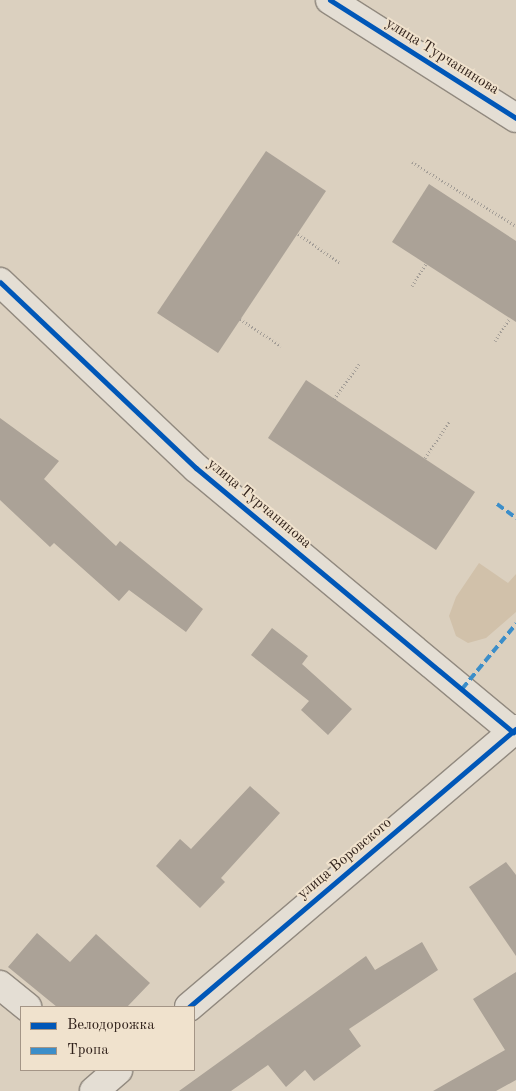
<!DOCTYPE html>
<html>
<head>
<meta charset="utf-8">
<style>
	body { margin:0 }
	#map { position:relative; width:516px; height:1091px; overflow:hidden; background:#dbd0bf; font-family:"Old Standard TT",serif }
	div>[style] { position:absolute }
	.green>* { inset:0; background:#d1c1aa }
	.building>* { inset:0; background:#aba297 }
	.path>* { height:3px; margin-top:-1.5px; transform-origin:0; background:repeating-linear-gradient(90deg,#a49e97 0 1px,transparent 0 3.5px) }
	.roads { filter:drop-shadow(1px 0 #91897f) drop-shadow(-1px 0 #91897f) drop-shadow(0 1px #91897f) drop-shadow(0 -1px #91897f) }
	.minor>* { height:28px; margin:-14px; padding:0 14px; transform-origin:14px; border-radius:14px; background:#e4ded4 }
	.tertiary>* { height:28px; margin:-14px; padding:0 14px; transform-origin:14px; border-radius:14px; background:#e4ded4 }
	.quiet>* { height:4px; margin-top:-2px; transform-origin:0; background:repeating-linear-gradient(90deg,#3c8ec9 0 8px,transparent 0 12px) }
	.cycleway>* { height:5px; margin:-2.5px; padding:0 2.5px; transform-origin:2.5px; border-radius:2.5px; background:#0057b8 }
	span { translate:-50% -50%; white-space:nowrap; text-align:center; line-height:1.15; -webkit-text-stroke:4px #f0e2cd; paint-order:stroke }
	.street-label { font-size:15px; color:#31221b }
	.legend { position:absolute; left:20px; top:1006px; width:175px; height:65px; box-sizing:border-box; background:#f0e2cd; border:1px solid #a49586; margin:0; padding:6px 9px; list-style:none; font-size:15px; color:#31221b }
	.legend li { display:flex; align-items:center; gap:10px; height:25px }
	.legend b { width:25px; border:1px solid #a49586 }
</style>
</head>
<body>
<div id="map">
	<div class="green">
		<i style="clip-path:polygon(479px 563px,508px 583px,516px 574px,516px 612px,486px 638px,468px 643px,456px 636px,449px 616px,456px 597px)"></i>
	</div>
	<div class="building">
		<i style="clip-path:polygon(266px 151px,326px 191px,218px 353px,157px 313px)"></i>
		<i style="clip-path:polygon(429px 184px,516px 241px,516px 322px,392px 242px)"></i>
		<i style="clip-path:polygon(306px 380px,475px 492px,436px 550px,268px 438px)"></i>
		<i style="clip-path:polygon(0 418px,59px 461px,44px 479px,116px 546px,120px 541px,203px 609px,186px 632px,129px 590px,119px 601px,54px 543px,50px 547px,0 500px)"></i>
		<i style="clip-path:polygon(272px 628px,308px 656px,302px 664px,352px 709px,328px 735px,301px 710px,309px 701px,251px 655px)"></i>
		<i style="clip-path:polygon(250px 786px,280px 813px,221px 878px,225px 882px,200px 908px,156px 866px,180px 839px,191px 849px)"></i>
		<i style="clip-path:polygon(506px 862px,516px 875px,516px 956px,469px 887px)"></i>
		<i style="clip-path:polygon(37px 933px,70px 962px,96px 934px,150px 983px,127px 1007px,57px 1007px,8px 967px)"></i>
		<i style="clip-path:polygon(422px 942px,438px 970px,349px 1029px,361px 1046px,314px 1081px,305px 1070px,286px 1087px,268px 1065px,231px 1091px,179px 1091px,366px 956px,375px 970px)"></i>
		<i style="clip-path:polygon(516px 972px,516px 1080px,496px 1091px,433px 1091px,505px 1050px,473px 999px)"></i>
	</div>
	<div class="path">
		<i style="left:412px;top:162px;width:122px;rotate:31.6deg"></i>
		<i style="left:298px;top:234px;width:51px;rotate:34.6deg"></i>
		<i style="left:412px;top:286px;width:26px;rotate:-58deg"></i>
		<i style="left:240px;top:319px;width:49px;rotate:33.4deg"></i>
		<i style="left:495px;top:341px;width:27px;rotate:-57deg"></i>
		<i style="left:334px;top:399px;width:44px;rotate:-54.2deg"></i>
		<i style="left:425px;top:458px;width:45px;rotate:-56deg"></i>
	</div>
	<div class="roads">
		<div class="minor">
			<i style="left:0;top:282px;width:270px;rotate:43.5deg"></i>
			<i style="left:196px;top:468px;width:413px;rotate:39.8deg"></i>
			<i style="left:0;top:985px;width:35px;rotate:39deg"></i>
			<i style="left:189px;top:1007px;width:429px;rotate:-40.4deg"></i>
			<i style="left:94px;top:1091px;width:32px;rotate:-41deg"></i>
		</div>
		<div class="tertiary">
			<i style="left:330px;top:0;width:220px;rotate:32.4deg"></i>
		</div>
	</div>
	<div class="quiet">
		<i style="left:497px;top:504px;width:24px;rotate:36deg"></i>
		<i style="left:462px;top:689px;width:85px;rotate:-50.3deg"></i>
	</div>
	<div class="cycleway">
		<i style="left:330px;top:0;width:220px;rotate:32.4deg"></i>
		<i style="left:0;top:282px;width:270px;rotate:43.5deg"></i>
		<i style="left:196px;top:468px;width:413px;rotate:39.8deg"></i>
		<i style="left:189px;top:1007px;width:429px;rotate:-40.4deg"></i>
	</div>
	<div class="street-label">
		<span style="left:442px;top:57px;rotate:32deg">улица Турчанинова</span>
		<span style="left:259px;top:504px;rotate:40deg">улица Турчанинова</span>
		<span style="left:345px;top:859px;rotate:-40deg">улица Воровского</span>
	</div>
	<ul class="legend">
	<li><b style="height:6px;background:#0057b8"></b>Велодорожка</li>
	<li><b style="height:6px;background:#3c8ec9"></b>Тропа</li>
	</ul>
</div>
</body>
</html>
